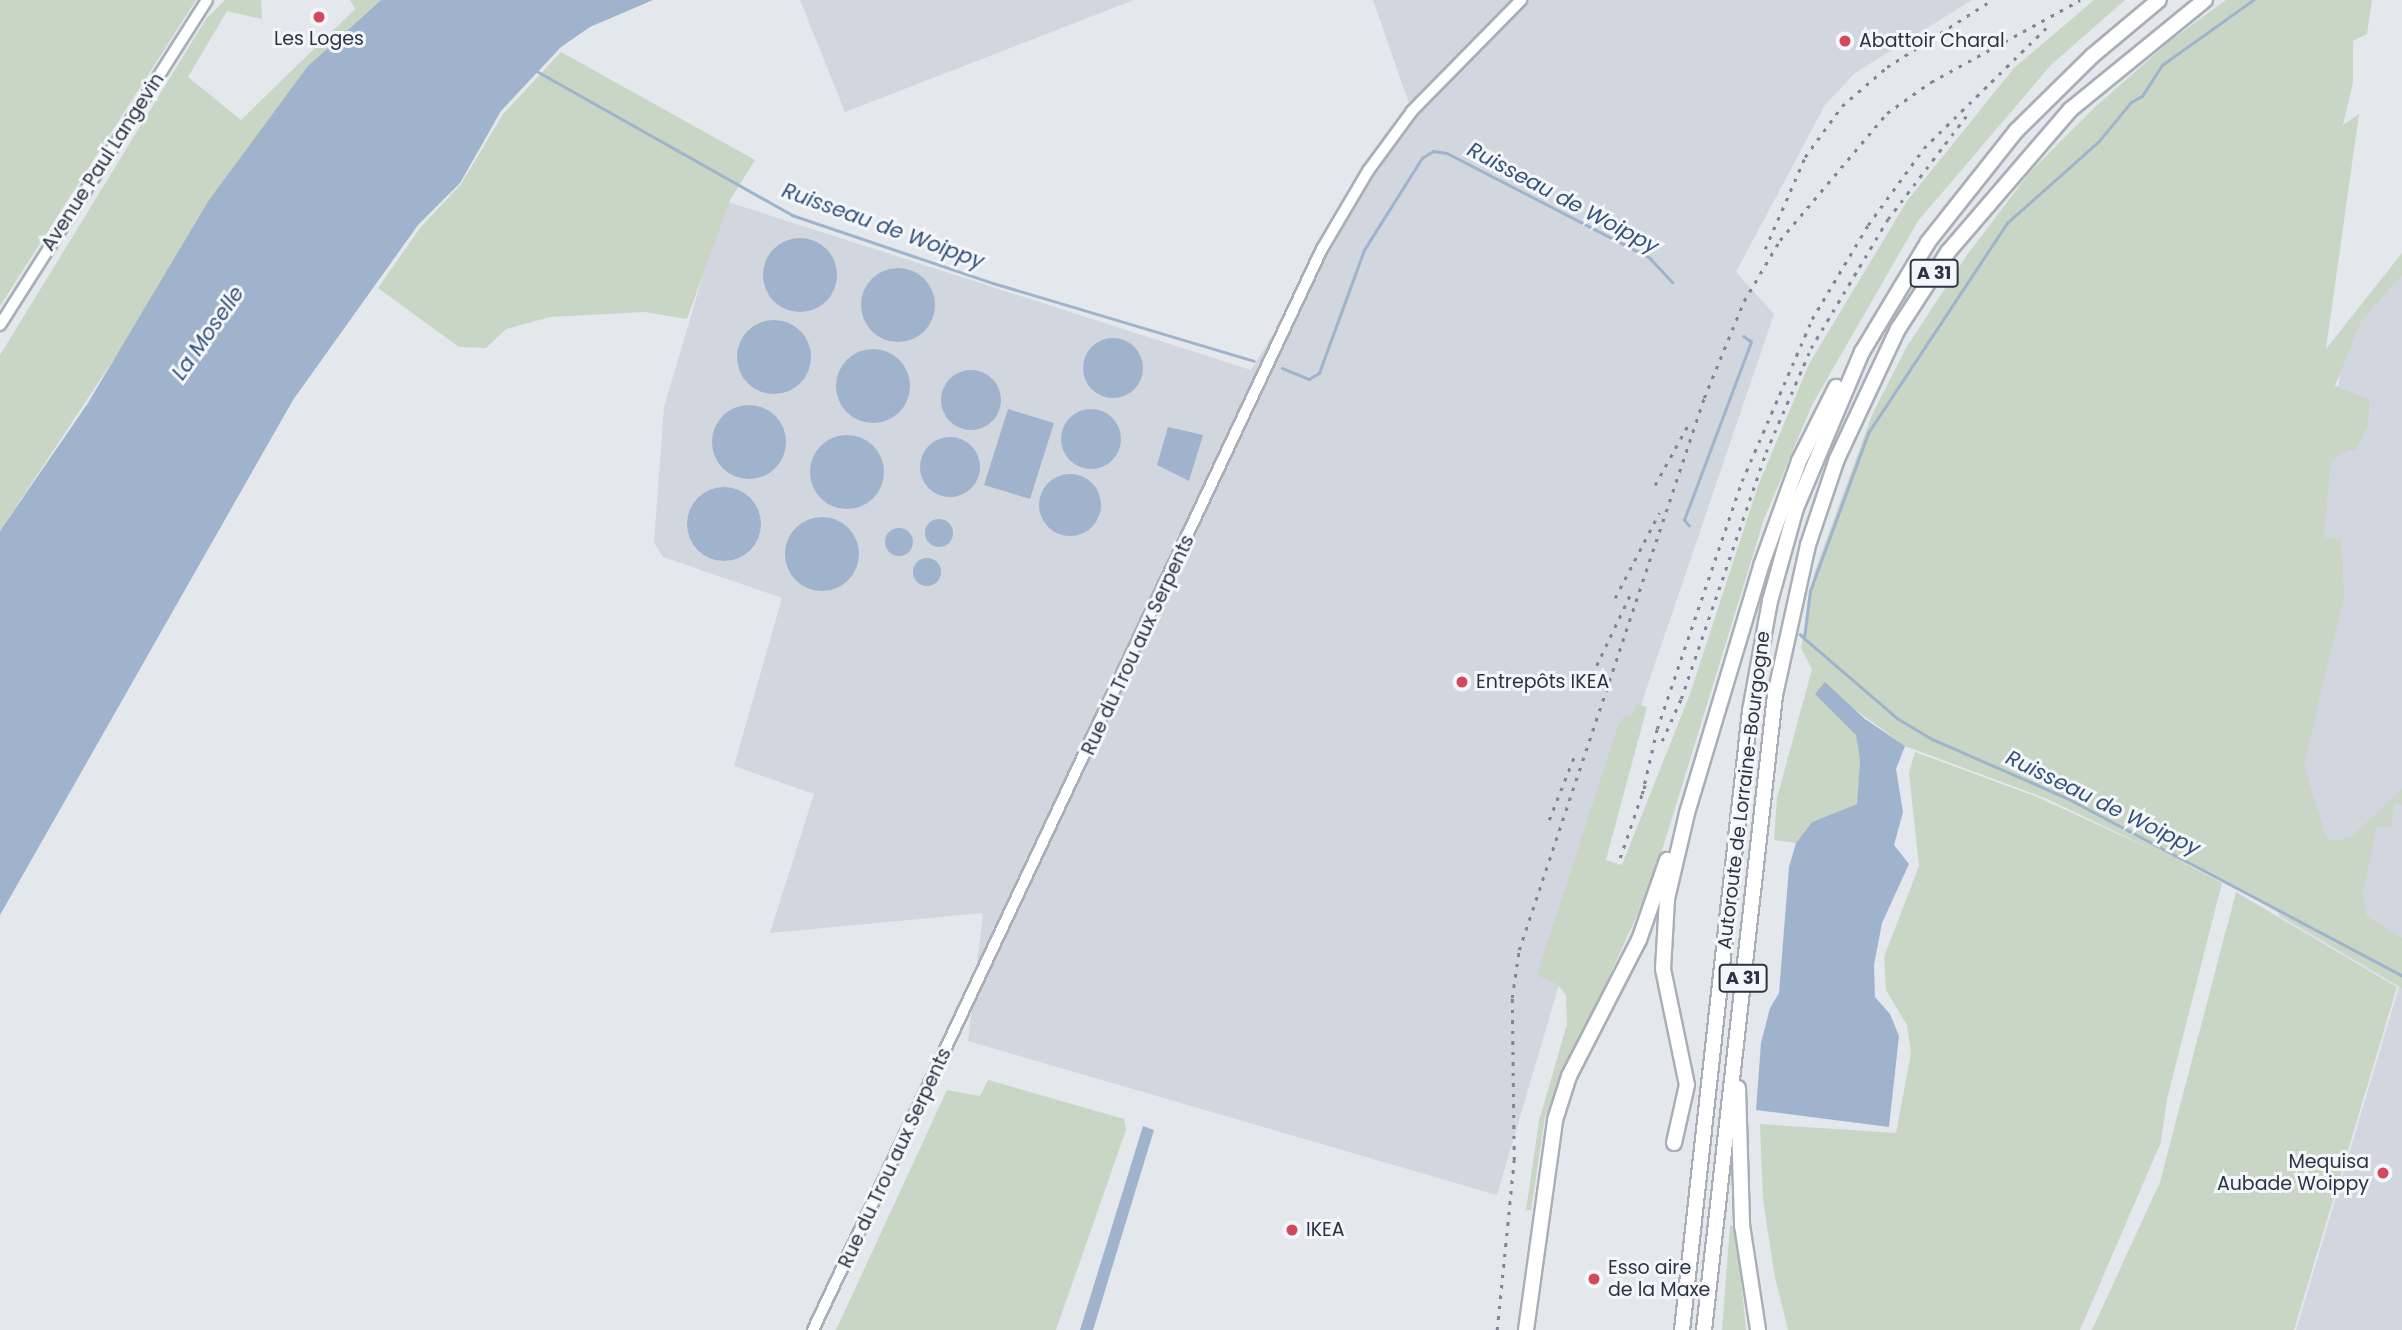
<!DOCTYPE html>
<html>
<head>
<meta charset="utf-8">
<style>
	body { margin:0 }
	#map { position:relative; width:2402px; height:1330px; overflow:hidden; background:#e4e7ec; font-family:Poppins,sans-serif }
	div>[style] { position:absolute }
	.built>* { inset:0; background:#d2d6de }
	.green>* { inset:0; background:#c9d6c5 }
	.water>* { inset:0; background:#9fb4cc }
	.round { border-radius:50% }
	.stream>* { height:2.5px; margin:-1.25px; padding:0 1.25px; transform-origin:1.25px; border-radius:1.25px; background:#9fb4cc }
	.roads { filter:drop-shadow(2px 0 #a9aeb7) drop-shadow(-2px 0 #a9aeb7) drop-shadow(0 2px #a9aeb7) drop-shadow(0 -2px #a9aeb7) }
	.secondary>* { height:10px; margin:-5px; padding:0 5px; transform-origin:5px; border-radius:5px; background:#fff }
	.highway>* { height:14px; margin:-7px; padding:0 7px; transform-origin:7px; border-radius:7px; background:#fff }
	.rail>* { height:2.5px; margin-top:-1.25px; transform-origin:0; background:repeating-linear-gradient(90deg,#7d8696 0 3.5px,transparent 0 10.5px) }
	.dots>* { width:19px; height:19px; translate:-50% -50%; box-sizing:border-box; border:4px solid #f4f6f9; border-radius:50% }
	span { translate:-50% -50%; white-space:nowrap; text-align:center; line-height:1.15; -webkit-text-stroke:6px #f4f6f9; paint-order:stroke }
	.shield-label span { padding:2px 5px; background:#f4f6f9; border:2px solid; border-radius:5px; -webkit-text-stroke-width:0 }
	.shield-label { font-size:18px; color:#2b3445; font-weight:700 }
	.poi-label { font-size:19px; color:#2b3445 }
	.left { translate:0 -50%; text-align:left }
	.right { translate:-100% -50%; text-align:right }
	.street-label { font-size:19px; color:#2b3445 }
	.water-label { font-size:21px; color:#34527a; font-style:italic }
</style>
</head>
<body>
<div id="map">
	<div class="built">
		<i style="clip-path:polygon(800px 0,1134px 0,845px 112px)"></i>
		<i style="clip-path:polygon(1373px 0,1972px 0,1855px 73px,1825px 105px,1736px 272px,1774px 314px,1645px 693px,1497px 1195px,968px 1041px,983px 913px,770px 933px,814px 794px,734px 766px,782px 598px,663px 557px,654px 543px,664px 407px,725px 201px,1251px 370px,1412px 112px)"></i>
		<i style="clip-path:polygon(2402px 255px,2402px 1330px,2296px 1330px,2399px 987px,2279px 916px,2325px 633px,2323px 486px,2345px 342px)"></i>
	</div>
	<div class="green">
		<i style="clip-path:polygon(0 0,196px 0,0 306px)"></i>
		<i style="clip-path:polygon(225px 0,261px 0,262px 19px,227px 11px,188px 77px,241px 120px,355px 9px,350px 0,381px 0,308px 66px,0 531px,0 355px,206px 19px)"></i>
		<i style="clip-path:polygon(2094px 0,2125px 0,2051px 65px,1918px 221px,1812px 405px,1764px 519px,1653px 880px,1545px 1117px,1531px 1210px,1526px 1210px,1539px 1121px,1567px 1024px,1566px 995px,1557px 984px,1537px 975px,1619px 723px,1626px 715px,1631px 717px,1636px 704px,1647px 707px,1606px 860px,1622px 865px,1690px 694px,1758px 486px,1809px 364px,1907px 201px,2014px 68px)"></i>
		<i style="clip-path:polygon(2226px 0,2372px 0,2367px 34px,2353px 41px,2353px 82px,2343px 125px,2359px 114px,2326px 349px,2402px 253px,2402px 275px,2361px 321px,2335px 386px,2370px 400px,2368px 424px,2356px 451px,2349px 450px,2331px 461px,2324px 537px,2341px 539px,2344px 597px,2304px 765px,2326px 837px,2333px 841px,2350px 838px,2402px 789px,2402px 805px,2394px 804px,2391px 827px,2377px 826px,2363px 893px,2367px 916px,2402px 938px,2402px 988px,2226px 881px,2177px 859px,2222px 883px,2167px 1099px,2161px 1142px,2080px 1330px,1788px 1330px,1775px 1278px,1763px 1200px,1760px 1124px,1896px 1133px,1911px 1053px,1907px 1025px,1886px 990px,1884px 957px,1919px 866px,1909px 773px,1915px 752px,2035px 796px,2164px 855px,2045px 798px,1905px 746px,1846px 703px,1838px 715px,1856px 734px,1860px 760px,1857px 804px,1812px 822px,1796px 843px,1774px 840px,1777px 798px,1812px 669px,1801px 648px,1814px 574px,1872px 415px,1906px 348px,1967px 255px,2030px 172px,2095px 107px,2170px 41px)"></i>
		<i style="clip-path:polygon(561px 52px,755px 160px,730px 200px,687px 319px,645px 312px,550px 317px,506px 329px,486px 348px,459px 347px,378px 288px,420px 228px,461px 184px,503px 114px)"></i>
		<i style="clip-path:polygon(2236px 892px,2397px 987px,2294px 1330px,2092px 1330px,2160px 1182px)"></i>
		<i style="clip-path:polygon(988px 1080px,1124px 1119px,1126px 1130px,1056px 1330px,836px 1330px,947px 1090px,980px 1096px)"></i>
		<i style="clip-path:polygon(1730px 1225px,1736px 1227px,1746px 1330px,1722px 1330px)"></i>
	</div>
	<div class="water">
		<i style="clip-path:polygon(381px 0,653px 0,590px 27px,561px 47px,501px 111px,460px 183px,418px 225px,293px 400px,0 915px,0 531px,88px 403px,209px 200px,308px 66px)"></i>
		<i class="round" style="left:763px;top:238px;width:74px;height:74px"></i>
		<i class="round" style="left:861px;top:268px;width:74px;height:74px"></i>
		<i class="round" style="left:737px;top:320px;width:74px;height:74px"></i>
		<i class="round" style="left:1083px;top:338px;width:60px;height:60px"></i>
		<i class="round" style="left:836px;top:349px;width:74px;height:74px"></i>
		<i class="round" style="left:941px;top:370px;width:60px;height:60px"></i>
		<i class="round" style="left:712px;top:405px;width:74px;height:74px"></i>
		<i class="round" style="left:1061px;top:409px;width:60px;height:60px"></i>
		<i style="clip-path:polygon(1008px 409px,1054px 423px,1030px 499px,984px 485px)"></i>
		<i style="clip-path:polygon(1168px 427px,1203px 435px,1189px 481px,1157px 465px)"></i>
		<i class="round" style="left:810px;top:435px;width:74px;height:74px"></i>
		<i class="round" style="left:920px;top:437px;width:60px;height:60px"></i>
		<i class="round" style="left:1039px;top:474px;width:62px;height:62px"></i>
		<i class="round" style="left:687px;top:487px;width:74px;height:74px"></i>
		<i class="round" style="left:785px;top:517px;width:74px;height:74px"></i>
		<i class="round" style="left:925px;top:519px;width:28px;height:28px"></i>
		<i class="round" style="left:885px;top:528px;width:28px;height:28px"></i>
		<i class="round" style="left:913px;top:558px;width:28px;height:28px"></i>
		<i style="clip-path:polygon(1825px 682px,1865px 719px,1905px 746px,1896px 769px,1903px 812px,1894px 845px,1909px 864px,1882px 923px,1874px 965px,1875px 997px,1890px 1014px,1899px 1036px,1889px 1127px,1756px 1110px,1761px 1043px,1770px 1008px,1779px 993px,1789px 867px,1796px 843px,1812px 822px,1857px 804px,1860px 760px,1856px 735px,1815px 694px)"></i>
		<i style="clip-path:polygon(1143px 1126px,1154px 1130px,1093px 1330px,1080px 1330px)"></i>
	</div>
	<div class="stream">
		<i style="left:535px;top:70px;width:295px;rotate:29.4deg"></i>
		<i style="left:792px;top:215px;width:212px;rotate:18.7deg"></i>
		<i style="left:993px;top:283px;width:272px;rotate:16.6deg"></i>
		<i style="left:1282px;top:368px;width:29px;rotate:22deg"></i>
		<i style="left:1309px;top:379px;width:12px;rotate:-31deg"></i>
		<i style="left:1319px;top:373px;width:131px;rotate:-69.9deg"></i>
		<i style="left:1364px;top:250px;width:109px;rotate:-57.8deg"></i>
		<i style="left:1422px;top:158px;width:13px;rotate:-32deg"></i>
		<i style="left:1433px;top:151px;width:14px;rotate:8deg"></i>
		<i style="left:1447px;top:153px;width:229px;rotate:27.3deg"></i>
		<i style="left:1650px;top:258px;width:33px;rotate:47deg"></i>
		<i style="left:1689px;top:526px;width:8px;rotate:-130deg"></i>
		<i style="left:1684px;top:520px;width:190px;rotate:-69.4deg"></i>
		<i style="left:1751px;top:342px;width:9px;rotate:-144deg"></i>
		<i style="left:1800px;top:634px;width:6px;rotate:45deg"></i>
		<i style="left:1804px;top:638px;width:47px;rotate:-82.7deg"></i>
		<i style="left:1810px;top:591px;width:168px;rotate:-69.8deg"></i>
		<i style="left:1868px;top:433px;width:252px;rotate:-56.5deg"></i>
		<i style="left:2007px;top:223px;width:123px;rotate:-41.7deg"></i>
		<i style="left:2099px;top:141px;width:50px;rotate:-50.6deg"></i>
		<i style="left:2131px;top:102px;width:13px;rotate:-29deg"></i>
		<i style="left:2142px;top:96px;width:37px;rotate:-57deg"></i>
		<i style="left:2162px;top:65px;width:112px;rotate:-35.5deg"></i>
		<i style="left:1804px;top:638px;width:123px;rotate:40.7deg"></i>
		<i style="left:1897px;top:718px;width:41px;rotate:31deg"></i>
		<i style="left:1932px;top:739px;width:147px;rotate:23.6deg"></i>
		<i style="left:2067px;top:798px;width:379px;rotate:27.9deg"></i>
	</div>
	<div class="roads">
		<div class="secondary">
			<i style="left:0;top:325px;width:385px;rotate:-57.5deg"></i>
			<i style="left:813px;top:1330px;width:1195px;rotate:-64.79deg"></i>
			<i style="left:1322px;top:249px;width:91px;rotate:-59.5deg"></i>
			<i style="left:1368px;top:171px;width:74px;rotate:-53.7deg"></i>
			<i style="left:1412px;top:111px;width:156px;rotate:-45.5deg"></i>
		</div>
		<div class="highway">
			<i style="left:1738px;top:1088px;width:137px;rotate:88.3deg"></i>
			<i style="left:1742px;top:1225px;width:106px;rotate:81.3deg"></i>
			<i style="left:1674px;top:1143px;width:59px;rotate:-77.4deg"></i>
			<i style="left:1687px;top:1085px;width:118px;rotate:-101.7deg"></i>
			<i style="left:1663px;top:969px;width:70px;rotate:-86.7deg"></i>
			<i style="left:1667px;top:899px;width:88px;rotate:-76.9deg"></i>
			<i style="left:1687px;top:813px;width:258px;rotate:-73.3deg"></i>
			<i style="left:1761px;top:566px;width:112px;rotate:-70.1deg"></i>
			<i style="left:1799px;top:461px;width:83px;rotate:-63.4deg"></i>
			<i style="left:1526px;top:1330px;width:212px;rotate:-82.1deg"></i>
			<i style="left:1555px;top:1120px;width:46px;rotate:-72.3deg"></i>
			<i style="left:1569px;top:1076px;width:153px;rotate:-62.8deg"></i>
			<i style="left:1639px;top:940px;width:85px;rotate:-70.7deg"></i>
			<i style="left:1682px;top:1330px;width:623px;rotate:-83.73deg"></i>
			<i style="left:1750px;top:711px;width:112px;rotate:-79.7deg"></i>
			<i style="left:1770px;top:601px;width:97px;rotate:-74.4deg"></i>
			<i style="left:1796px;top:508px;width:169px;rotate:-67.1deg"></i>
			<i style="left:1862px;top:352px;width:128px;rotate:-59deg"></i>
			<i style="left:1928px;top:242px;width:142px;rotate:-51.6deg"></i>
			<i style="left:2016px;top:131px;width:107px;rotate:-44.6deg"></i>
			<i style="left:2092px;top:56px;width:87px;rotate:-39.9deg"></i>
			<i style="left:1704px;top:1330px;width:639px;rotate:-83.62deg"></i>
			<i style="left:1775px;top:695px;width:154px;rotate:-77.6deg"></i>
			<i style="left:1808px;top:545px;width:91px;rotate:-71.4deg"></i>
			<i style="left:1837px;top:459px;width:144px;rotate:-64.9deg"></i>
			<i style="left:1898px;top:329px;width:92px;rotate:-57deg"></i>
			<i style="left:1948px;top:252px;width:187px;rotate:-49.3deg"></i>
			<i style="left:2070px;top:110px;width:174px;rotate:-39.2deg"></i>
		</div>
	</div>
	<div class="rail">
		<i style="left:1765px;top:249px;width:100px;rotate:-66.5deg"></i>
		<i style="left:1805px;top:157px;width:63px;rotate:-54deg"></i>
		<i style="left:1842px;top:106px;width:60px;rotate:-40.9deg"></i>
		<i style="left:1887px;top:67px;width:125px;rotate:-32.5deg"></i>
		<i style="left:1655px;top:485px;width:68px;rotate:-61.2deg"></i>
		<i style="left:1615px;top:598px;width:96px;rotate:-62.6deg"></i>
		<i style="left:1592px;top:675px;width:91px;rotate:-64.6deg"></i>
		<i style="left:1662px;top:741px;width:46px;rotate:-65.7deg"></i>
		<i style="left:1681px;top:699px;width:261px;rotate:-71deg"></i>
		<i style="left:1766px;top:452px;width:113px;rotate:-66.6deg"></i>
		<i style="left:1811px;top:348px;width:150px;rotate:-59.2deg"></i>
		<i style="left:1888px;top:219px;width:136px;rotate:-52.8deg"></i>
		<i style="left:1642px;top:794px;width:67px;rotate:-77deg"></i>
		<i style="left:1657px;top:729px;width:262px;rotate:-71.1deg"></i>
		<i style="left:1742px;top:481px;width:176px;rotate:-66.6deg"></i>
		<i style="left:1812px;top:319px;width:109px;rotate:-59.2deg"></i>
		<i style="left:1868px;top:225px;width:95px;rotate:-54deg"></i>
		<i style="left:1924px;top:148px;width:178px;rotate:-44.5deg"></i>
		<i style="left:1549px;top:820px;width:68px;rotate:-68.4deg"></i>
		<i style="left:1620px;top:858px;width:77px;rotate:-71.1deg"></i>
		<i style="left:1497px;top:1330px;width:171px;rotate:-84.3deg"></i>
		<i style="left:1514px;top:1160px;width:162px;rotate:-90.7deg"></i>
		<i style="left:1512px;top:998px;width:49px;rotate:-81.7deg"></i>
		<i style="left:1519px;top:950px;width:582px;rotate:-71.47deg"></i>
		<i style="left:1704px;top:398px;width:105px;rotate:-67.6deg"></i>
		<i style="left:1744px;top:301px;width:71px;rotate:-59.5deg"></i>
		<i style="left:1780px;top:240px;width:166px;rotate:-49.9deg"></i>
		<i style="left:1887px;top:113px;width:54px;rotate:-35.2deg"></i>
		<i style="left:1931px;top:82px;width:170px;rotate:-28.8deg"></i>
	</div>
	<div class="dots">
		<i style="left:319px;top:17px;background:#d1495b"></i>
		<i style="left:1845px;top:41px;background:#d1495b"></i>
		<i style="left:1462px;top:682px;background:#d1495b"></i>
		<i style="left:2383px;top:1173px;background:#d1495b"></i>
		<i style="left:1292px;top:1230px;background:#d1495b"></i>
		<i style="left:1594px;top:1279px;background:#d1495b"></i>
	</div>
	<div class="shield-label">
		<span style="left:1934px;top:273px">A 31</span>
		<span style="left:1743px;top:978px">A 31</span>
	</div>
	<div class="poi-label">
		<span style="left:319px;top:39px">Les Loges</span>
		<span class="left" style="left:1859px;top:41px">Abattoir Charal</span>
		<span class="left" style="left:1476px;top:682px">Entrepôts IKEA</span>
		<span class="right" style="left:2369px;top:1173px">Mequisa<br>Aubade Woippy</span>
		<span class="left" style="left:1306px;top:1230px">IKEA</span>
		<span class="left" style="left:1608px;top:1279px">Esso aire<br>de la Maxe</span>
	</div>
	<div class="street-label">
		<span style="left:103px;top:162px;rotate:-57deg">Avenue Paul Langevin</span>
		<span style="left:1138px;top:645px;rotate:-65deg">Rue du Trou aux Serpents</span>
		<span style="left:1744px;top:790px;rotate:-83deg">Autoroute de Lorraine-Bourgogne</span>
		<span style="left:895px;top:1158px;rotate:-65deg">Rue du Trou aux Serpents</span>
	</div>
	<div class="water-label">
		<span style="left:1563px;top:198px;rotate:28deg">Ruisseau de Woippy</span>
		<span style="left:883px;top:226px;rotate:20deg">Ruisseau de Woippy</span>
		<span style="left:208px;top:333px;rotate:-55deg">La Moselle</span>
		<span style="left:2103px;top:803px;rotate:26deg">Ruisseau de Woippy</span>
	</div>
</div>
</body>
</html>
